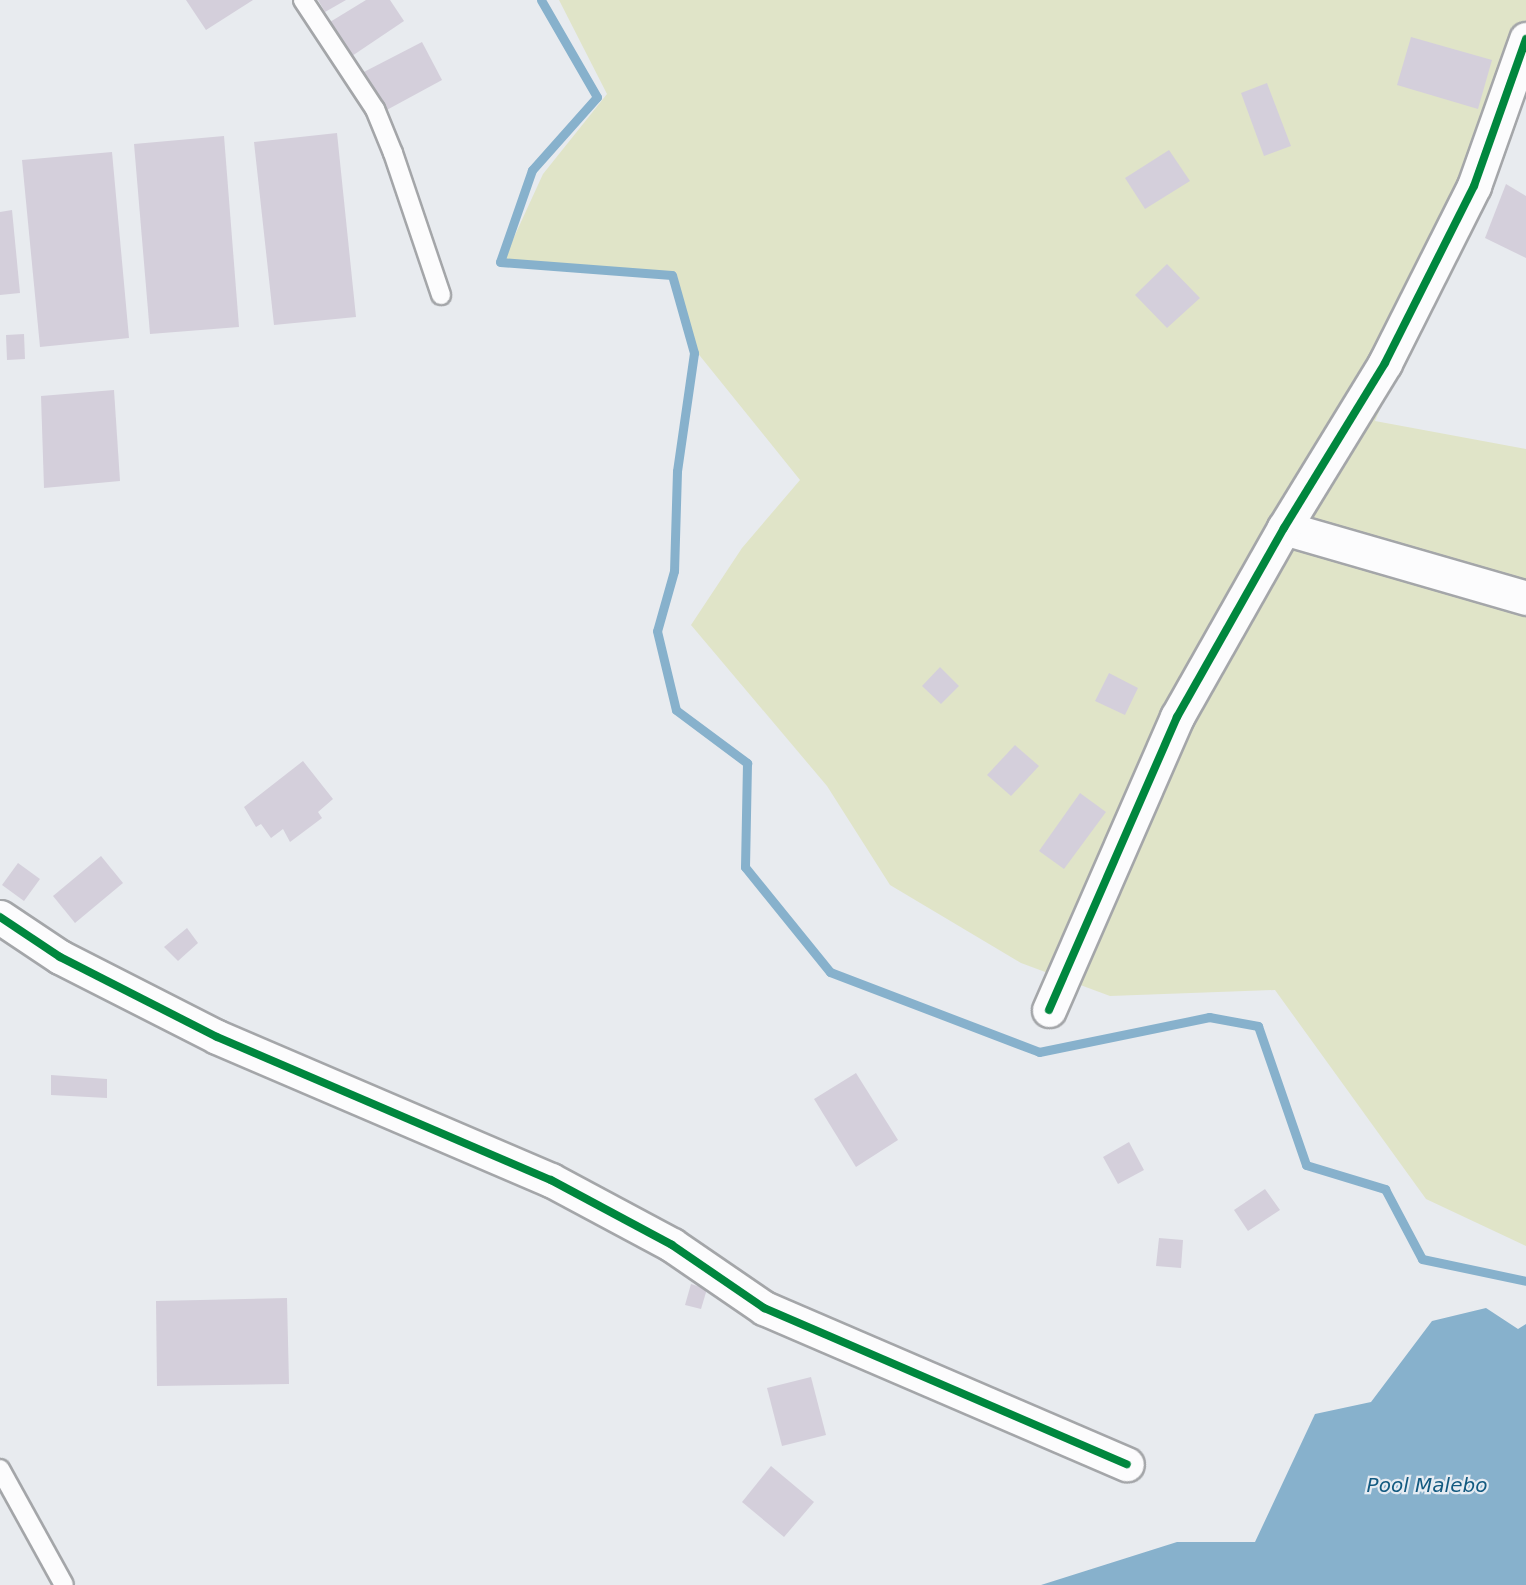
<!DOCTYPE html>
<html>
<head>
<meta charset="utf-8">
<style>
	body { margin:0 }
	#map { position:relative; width:1526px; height:1585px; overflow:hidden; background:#e8ebef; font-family:"DejaVu Sans",sans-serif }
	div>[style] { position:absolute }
	.green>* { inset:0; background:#e0e4c8 }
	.water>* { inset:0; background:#87b1cc }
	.stream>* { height:9px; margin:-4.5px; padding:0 4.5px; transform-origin:4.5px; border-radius:4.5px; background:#87b1cc }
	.building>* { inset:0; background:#d4cfdb }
	.roads { filter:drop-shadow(2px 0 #a4a6a9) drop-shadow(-2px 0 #a4a6a9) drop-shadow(0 2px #a4a6a9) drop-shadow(0 -2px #a4a6a9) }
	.lane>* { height:18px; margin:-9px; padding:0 9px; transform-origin:9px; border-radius:9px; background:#fcfcfd }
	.street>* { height:33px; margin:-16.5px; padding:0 16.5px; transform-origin:16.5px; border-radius:16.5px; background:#fcfcfd }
	.cycleway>* { height:8px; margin:-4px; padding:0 4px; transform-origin:4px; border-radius:4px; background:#00873e }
	span { translate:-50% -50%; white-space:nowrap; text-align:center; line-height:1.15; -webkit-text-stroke:4.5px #e5ebf2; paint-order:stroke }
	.water-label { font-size:20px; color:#135a80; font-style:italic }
</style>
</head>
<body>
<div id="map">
	<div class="green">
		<i style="clip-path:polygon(559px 0,1526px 0,1526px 20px,1474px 186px,1375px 421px,1526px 449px,1526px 1246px,1426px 1199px,1275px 990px,1110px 996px,1021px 963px,890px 885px,827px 786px,691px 625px,742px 548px,800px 480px,696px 351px,676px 272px,504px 259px,543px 174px,607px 94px)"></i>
	</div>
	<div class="water">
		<i style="clip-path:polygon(1486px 1308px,1518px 1329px,1526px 1324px,1526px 1585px,1041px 1585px,1177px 1542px,1255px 1542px,1315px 1414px,1371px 1402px,1432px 1321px)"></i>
	</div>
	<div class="stream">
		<i style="left:541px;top:0;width:112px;rotate:60deg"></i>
		<i style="left:597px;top:97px;width:98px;rotate:131.7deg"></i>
		<i style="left:532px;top:170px;width:97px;rotate:109.2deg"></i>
		<i style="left:500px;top:262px;width:172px;rotate:4.3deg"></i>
		<i style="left:672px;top:275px;width:81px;rotate:74.2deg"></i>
		<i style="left:694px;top:353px;width:119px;rotate:98.2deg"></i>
		<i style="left:677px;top:471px;width:100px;rotate:91.7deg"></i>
		<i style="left:674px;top:571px;width:62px;rotate:105.8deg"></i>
		<i style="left:657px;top:631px;width:81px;rotate:76.5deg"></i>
		<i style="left:676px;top:710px;width:89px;rotate:36.7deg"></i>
		<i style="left:747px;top:763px;width:104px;rotate:91.1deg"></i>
		<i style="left:745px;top:867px;width:135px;rotate:51deg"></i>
		<i style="left:830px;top:972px;width:224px;rotate:20.9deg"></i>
		<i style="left:1039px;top:1052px;width:174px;rotate:-11.6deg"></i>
		<i style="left:1209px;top:1017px;width:50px;rotate:10.4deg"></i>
		<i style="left:1258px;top:1026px;width:147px;rotate:70.9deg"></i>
		<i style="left:1306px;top:1165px;width:83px;rotate:16.9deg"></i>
		<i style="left:1385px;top:1189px;width:79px;rotate:62.1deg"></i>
		<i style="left:1422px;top:1259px;width:106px;rotate:11.9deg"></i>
	</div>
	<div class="building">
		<i style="clip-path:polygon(186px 0,253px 0,206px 30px)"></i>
		<i style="clip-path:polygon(318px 0,346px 0,325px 12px)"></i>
		<i style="clip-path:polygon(366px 0,390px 0,404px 21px,349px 58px,330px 22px)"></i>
		<i style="clip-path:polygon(1411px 37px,1492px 60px,1478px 109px,1397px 85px)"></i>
		<i style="clip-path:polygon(422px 42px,442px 80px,383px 112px,360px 74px)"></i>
		<i style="clip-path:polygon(1267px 83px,1291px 146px,1264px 156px,1241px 93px)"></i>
		<i style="clip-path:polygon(337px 133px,356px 317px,274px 325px,254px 142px)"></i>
		<i style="clip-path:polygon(224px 136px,239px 327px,150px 334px,134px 144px)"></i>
		<i style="clip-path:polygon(1169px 150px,1190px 181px,1145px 209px,1125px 178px)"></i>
		<i style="clip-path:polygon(112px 152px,129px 338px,40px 347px,22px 160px)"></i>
		<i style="clip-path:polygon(1506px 184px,1526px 196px,1526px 258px,1485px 238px)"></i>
		<i style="clip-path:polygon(12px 210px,20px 293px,0 295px,0 212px)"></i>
		<i style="clip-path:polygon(1167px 264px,1200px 298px,1167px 328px,1135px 295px)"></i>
		<i style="clip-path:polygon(24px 334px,25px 359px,7px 360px,6px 335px)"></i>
		<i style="clip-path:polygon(114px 390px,120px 481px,44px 488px,41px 396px)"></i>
		<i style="clip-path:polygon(940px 667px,959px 686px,941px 704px,922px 686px)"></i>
		<i style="clip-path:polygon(1109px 673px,1138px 688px,1125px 715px,1095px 701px)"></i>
		<i style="clip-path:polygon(1015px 745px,1039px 766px,1011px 796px,987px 775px)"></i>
		<i style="clip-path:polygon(303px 761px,333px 799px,318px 812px,322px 818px,290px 842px,283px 829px,271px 838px,261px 824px,256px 827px,244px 807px)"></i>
		<i style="clip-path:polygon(1080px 793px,1106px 812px,1064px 869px,1039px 851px)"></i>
		<i style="clip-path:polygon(101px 856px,123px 883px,75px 923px,53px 896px)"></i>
		<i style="clip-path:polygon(18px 863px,40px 879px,24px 901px,2px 885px)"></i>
		<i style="clip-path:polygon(187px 928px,198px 943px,178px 961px,164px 947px)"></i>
		<i style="clip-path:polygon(856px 1073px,898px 1140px,856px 1167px,814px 1099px)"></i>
		<i style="clip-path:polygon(51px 1075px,107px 1079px,107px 1098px,51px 1095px)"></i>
		<i style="clip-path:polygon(1129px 1142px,1144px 1170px,1118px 1184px,1103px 1157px)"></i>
		<i style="clip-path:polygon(1265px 1189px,1280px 1210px,1248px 1231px,1234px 1210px)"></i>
		<i style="clip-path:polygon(1159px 1238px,1183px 1240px,1181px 1268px,1156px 1266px)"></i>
		<i style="clip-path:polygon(691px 1284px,707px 1289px,701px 1309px,685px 1305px)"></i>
		<i style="clip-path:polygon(287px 1298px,289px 1384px,157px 1386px,156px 1301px)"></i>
		<i style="clip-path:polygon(811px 1377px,826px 1435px,782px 1446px,767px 1388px)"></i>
		<i style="clip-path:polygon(771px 1466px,814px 1502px,784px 1537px,742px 1502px)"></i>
	</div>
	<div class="roads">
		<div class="lane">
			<i style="left:303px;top:0;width:131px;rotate:56.6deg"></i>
			<i style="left:375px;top:109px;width:48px;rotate:67.8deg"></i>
			<i style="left:393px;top:153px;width:150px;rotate:71.3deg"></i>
			<i style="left:0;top:1469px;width:132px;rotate:61.1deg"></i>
		</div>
		<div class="street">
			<i style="left:1284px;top:528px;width:252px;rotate:16.1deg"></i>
			<i style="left:0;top:917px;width:72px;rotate:33.7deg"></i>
			<i style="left:60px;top:957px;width:176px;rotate:27deg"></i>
			<i style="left:217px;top:1037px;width:363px;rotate:23.2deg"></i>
			<i style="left:551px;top:1180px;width:137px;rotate:28.2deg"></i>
			<i style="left:672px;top:1245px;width:112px;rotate:34.4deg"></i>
			<i style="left:764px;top:1308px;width:395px;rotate:23.3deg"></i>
			<i style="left:1049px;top:1010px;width:320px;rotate:-66.4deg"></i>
			<i style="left:1177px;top:717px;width:217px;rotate:-60.5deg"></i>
			<i style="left:1284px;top:528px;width:193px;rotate:-58.5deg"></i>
			<i style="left:1385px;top:363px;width:198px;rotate:-63.3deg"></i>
			<i style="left:1474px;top:186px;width:156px;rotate:-70.5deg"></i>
		</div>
	</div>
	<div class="cycleway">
		<i style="left:0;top:917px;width:72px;rotate:33.7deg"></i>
		<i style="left:60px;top:957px;width:176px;rotate:27deg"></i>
		<i style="left:217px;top:1037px;width:363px;rotate:23.2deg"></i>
		<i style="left:551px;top:1180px;width:137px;rotate:28.2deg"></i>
		<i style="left:672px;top:1245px;width:112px;rotate:34.4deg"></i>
		<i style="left:764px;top:1308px;width:395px;rotate:23.3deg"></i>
		<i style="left:1049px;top:1010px;width:320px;rotate:-66.4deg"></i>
		<i style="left:1177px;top:717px;width:217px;rotate:-60.5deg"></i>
		<i style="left:1284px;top:528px;width:193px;rotate:-58.5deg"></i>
		<i style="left:1385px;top:363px;width:198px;rotate:-63.3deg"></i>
		<i style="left:1474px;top:186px;width:156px;rotate:-70.5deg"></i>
	</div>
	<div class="water-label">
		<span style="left:1427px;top:1485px">Pool Malebo</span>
	</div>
</div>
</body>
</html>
